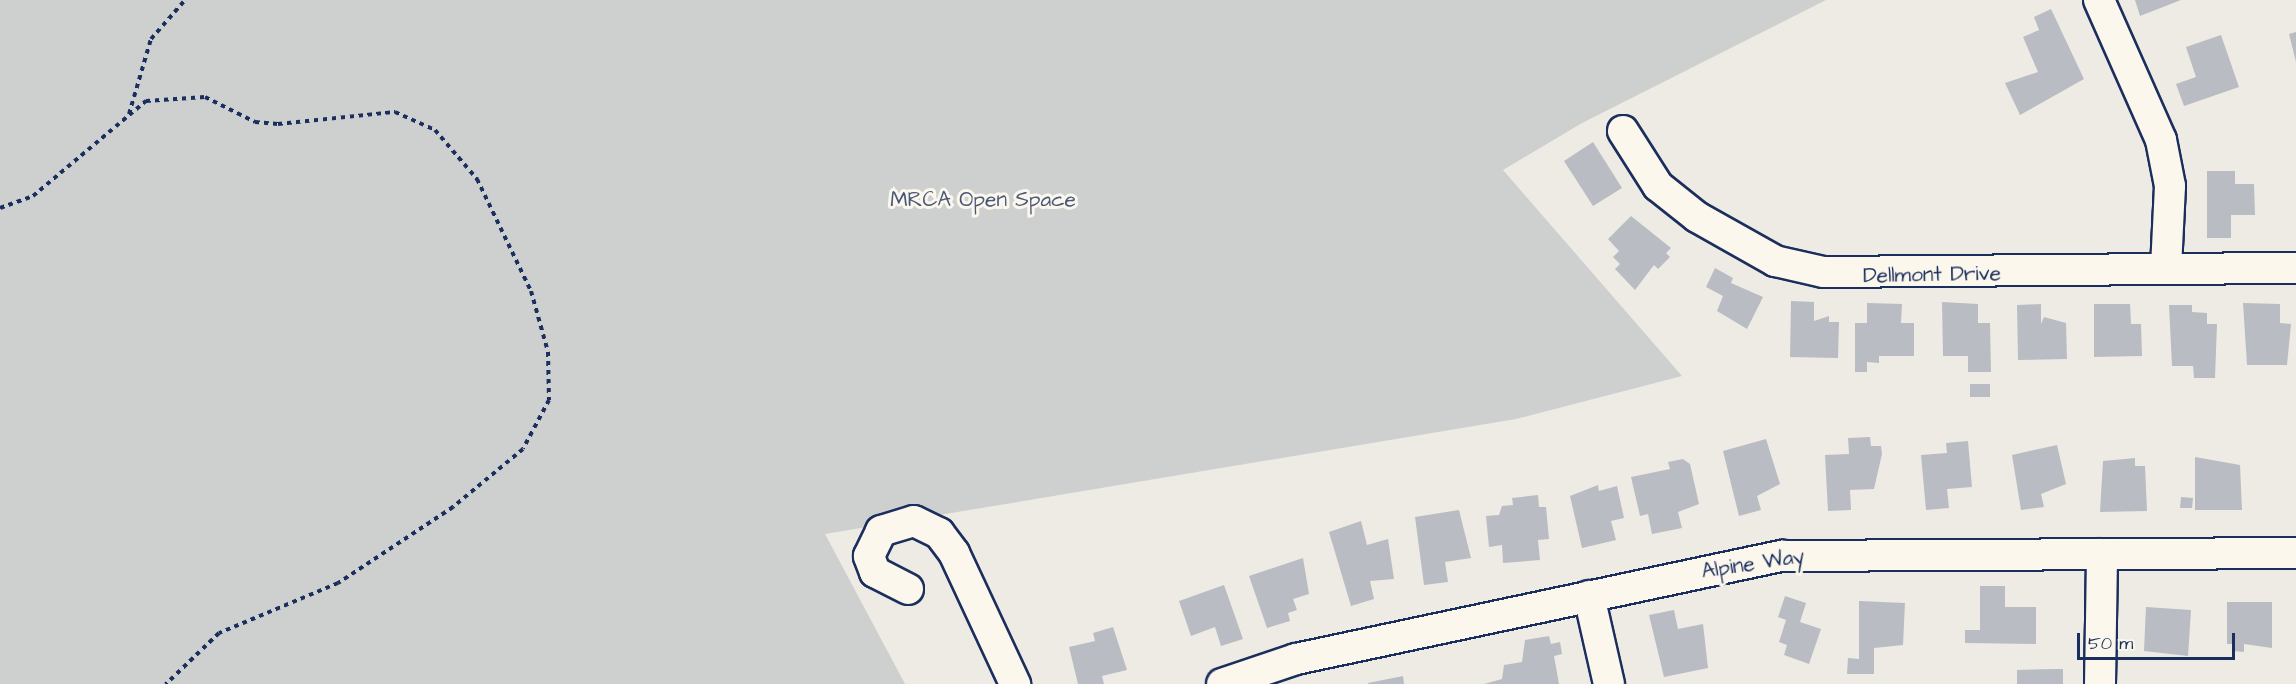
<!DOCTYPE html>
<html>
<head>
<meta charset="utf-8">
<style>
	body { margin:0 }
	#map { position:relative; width:2296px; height:684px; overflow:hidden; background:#eeebe4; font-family:"Architects Daughter",sans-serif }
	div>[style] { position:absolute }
	.green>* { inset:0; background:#cecfcf }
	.building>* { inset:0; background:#b9bcc3 }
	.path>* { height:4px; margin-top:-2px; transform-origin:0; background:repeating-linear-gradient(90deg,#1b2f5e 0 4.5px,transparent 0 9px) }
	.roads { filter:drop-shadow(2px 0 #1b2f5e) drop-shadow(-2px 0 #1b2f5e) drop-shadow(0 2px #1b2f5e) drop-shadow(0 -2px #1b2f5e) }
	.minor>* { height:30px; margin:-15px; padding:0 15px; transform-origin:15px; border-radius:15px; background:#fbf7ec }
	span { translate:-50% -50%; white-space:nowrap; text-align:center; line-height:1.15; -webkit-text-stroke:6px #fbf7ec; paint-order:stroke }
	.park-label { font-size:21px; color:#48577a }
	.street-label { font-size:21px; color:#1b2f5e }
	.scale { position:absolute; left:2077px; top:633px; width:158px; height:27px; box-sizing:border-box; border:3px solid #1b2f5e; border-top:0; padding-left:8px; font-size:18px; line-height:21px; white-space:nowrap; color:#1b2f5e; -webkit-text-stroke:4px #fbf7ec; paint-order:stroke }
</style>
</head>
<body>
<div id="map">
	<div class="green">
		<i style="clip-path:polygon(0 0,1826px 0,1582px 123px,1503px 170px,1682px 376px,1516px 419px,825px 534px,905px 684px,0 684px)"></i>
	</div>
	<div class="building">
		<i style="clip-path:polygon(2135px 0,2181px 0,2140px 16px)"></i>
		<i style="clip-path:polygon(2051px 9px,2084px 79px,2020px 115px,2005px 83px,2038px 72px,2023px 37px,2039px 30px,2034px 17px)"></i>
		<i style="clip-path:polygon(2296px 32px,2296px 62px,2289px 34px)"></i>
		<i style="clip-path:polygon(2221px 35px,2239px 87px,2184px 106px,2176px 84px,2196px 77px,2186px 47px)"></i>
		<i style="clip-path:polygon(1593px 142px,1622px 188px,1593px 206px,1564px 161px)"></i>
		<i style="clip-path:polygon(2207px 171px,2235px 171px,2235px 184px,2254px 184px,2255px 215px,2231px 215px,2231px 238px,2207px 238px)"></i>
		<i style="clip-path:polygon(1631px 216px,1671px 248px,1666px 253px,1670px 257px,1658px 269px,1654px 265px,1635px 290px,1615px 269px,1620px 264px,1613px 257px,1619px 251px,1608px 239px)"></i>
		<i style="clip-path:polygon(1715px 268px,1733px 278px,1731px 283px,1763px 297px,1747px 329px,1717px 311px,1723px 296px,1706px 287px)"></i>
		<i style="clip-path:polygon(1791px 301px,1814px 302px,1814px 321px,1829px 316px,1829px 322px,1839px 322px,1838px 358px,1790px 357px)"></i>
		<i style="clip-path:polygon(1942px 302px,1978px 304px,1978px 323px,1990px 323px,1991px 372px,1968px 372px,1968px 356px,1943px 356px)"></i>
		<i style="clip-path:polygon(1867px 303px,1902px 304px,1901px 323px,1914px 323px,1914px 356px,1879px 356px,1879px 363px,1867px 362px,1867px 372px,1855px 372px,1855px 323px,1867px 323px)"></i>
		<i style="clip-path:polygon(2243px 303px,2280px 304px,2280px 323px,2291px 324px,2287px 365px,2247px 365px)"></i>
		<i style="clip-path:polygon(2041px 304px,2041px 324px,2044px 317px,2066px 323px,2067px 359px,2018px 360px,2017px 305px)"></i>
		<i style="clip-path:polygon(2094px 304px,2130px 304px,2131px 324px,2141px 324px,2142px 356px,2094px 357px)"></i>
		<i style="clip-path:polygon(2169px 305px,2192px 305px,2192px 312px,2207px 313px,2207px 324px,2217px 324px,2215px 378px,2194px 378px,2193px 366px,2172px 366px)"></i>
		<i style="clip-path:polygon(1970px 384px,1990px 384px,1990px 397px,1970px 397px)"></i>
		<i style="clip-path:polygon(1870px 437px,1871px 446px,1881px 446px,1882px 454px,1874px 489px,1850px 490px,1851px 510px,1828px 511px,1825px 455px,1849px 454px,1848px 438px)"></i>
		<i style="clip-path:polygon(1766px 439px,1780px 484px,1757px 496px,1761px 510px,1739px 516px,1723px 451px)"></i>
		<i style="clip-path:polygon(1968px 441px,1972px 487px,1947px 489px,1949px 508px,1926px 510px,1921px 455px,1947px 453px,1946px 443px)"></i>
		<i style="clip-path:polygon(2057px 445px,2066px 484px,2041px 494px,2044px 507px,2021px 510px,2012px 455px)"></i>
		<i style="clip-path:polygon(2195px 457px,2240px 465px,2242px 510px,2195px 510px)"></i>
		<i style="clip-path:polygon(2135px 458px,2135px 466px,2145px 466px,2147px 511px,2100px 512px,2103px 461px)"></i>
		<i style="clip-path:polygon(1683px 459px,1690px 464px,1699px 504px,1678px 512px,1682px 528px,1652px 534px,1648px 514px,1640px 516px,1631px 477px,1670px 469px,1668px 462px)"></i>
		<i style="clip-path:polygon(1598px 485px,1599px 491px,1617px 486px,1624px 518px,1611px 521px,1616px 540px,1582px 548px,1570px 496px)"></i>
		<i style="clip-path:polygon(1538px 495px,1539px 507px,1546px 507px,1549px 539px,1538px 540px,1540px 560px,1503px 563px,1502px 545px,1489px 547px,1486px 516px,1499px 515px,1502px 506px,1513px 505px,1512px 498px)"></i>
		<i style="clip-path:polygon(2181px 497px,2193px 498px,2192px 508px,2180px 508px)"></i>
		<i style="clip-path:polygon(1459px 510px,1471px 558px,1445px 562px,1448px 582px,1424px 585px,1415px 517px)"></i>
		<i style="clip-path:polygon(1361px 521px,1367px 545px,1388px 539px,1394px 579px,1370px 581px,1374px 599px,1351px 606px,1329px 532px)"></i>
		<i style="clip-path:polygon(1303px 558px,1309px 594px,1293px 599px,1297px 610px,1288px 613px,1290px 621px,1267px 628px,1249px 576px)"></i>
		<i style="clip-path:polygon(1224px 585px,1243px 639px,1221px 646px,1215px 627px,1191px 636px,1179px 601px)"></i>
		<i style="clip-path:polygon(1980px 586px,2005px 586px,2005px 607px,2036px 607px,2036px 644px,1965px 643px,1965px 630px,1980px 630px)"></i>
		<i style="clip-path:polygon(1785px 596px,1806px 603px,1800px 622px,1821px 629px,1809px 664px,1784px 655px,1787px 645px,1779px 642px,1786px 620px,1778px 617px)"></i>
		<i style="clip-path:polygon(1859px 601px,1905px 603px,1903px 645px,1874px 648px,1874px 674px,1847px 674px,1848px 658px,1859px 659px)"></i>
		<i style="clip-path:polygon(2227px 602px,2272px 602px,2272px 648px,2244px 644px,2244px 652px,2233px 651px,2233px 644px,2227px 644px)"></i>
		<i style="clip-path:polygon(2146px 607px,2191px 610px,2188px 656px,2144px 651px)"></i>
		<i style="clip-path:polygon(1674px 610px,1678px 629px,1703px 624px,1708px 668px,1664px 677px,1649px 615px)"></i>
		<i style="clip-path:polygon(1113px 627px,1127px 670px,1102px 676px,1104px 684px,1078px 684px,1069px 647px,1095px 641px,1093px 633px)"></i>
		<i style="clip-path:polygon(1549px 636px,1551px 644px,1560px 642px,1562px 654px,1554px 656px,1559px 684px,1484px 684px,1502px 679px,1504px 665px,1522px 662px,1525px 640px)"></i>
		<i style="clip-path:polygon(2055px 669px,2063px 669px,2063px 684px,2017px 684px,2017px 670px)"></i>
		<i style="clip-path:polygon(1403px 676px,1404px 684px,1368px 684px,1368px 683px)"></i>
	</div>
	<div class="path">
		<i style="left:129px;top:114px;width:78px;rotate:-73.7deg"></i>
		<i style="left:151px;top:39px;width:52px;rotate:-48.9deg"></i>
		<i style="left:0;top:208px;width:35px;rotate:-20deg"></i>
		<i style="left:33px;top:196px;width:148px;rotate:-40.1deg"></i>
		<i style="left:146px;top:101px;width:59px;rotate:-3.9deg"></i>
		<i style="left:205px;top:97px;width:56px;rotate:26.6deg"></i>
		<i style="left:255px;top:122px;width:23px;rotate:5deg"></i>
		<i style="left:278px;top:124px;width:118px;rotate:-5.9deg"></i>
		<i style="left:395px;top:112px;width:44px;rotate:24.2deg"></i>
		<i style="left:435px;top:130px;width:65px;rotate:49.4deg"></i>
		<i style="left:477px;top:179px;width:124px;rotate:64.3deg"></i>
		<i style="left:531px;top:291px;width:63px;rotate:74.4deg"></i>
		<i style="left:548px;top:352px;width:48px;rotate:88.8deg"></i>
		<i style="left:549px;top:400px;width:55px;rotate:118deg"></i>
		<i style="left:523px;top:449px;width:91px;rotate:140.4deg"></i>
		<i style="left:453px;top:507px;width:138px;rotate:146.5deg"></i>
		<i style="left:338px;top:583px;width:129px;rotate:157.2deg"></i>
		<i style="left:219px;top:633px;width:74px;rotate:136.1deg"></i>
	</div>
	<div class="roads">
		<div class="minor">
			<i style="left:2099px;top:0;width:153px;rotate:66.1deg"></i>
			<i style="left:2161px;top:140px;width:47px;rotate:78.9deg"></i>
			<i style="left:2170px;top:186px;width:83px;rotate:92.8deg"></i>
			<i style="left:1623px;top:131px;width:65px;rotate:57.5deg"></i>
			<i style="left:1658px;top:186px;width:50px;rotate:38.5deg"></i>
			<i style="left:1697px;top:217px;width:90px;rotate:29.4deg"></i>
			<i style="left:1775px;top:261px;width:49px;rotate:12.9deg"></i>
			<i style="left:1823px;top:272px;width:473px;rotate:-0.5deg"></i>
			<i style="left:908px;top:589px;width:37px;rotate:-153deg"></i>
			<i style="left:875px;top:572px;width:17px;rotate:-111deg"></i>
			<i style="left:869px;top:556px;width:28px;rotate:-64deg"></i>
			<i style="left:881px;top:531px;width:34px;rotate:-17deg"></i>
			<i style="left:914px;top:521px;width:28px;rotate:26deg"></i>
			<i style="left:939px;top:533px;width:25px;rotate:53deg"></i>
			<i style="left:954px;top:553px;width:145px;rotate:65deg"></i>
			<i style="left:1589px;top:596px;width:90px;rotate:77.2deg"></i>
			<i style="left:1222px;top:684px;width:78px;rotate:-18.7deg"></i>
			<i style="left:1296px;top:659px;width:497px;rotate:-12deg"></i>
			<i style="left:1782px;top:556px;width:514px;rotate:-0.33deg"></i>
			<i style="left:2100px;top:684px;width:130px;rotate:-89.1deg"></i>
		</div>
	</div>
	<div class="park-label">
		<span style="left:983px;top:200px">MRCA Open Space</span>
	</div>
	<div class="street-label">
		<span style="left:1932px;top:275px;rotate:-1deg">Dellmont Drive</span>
		<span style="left:1753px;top:564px;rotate:-9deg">Alpine Way</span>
	</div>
	<div class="scale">50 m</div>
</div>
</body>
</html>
